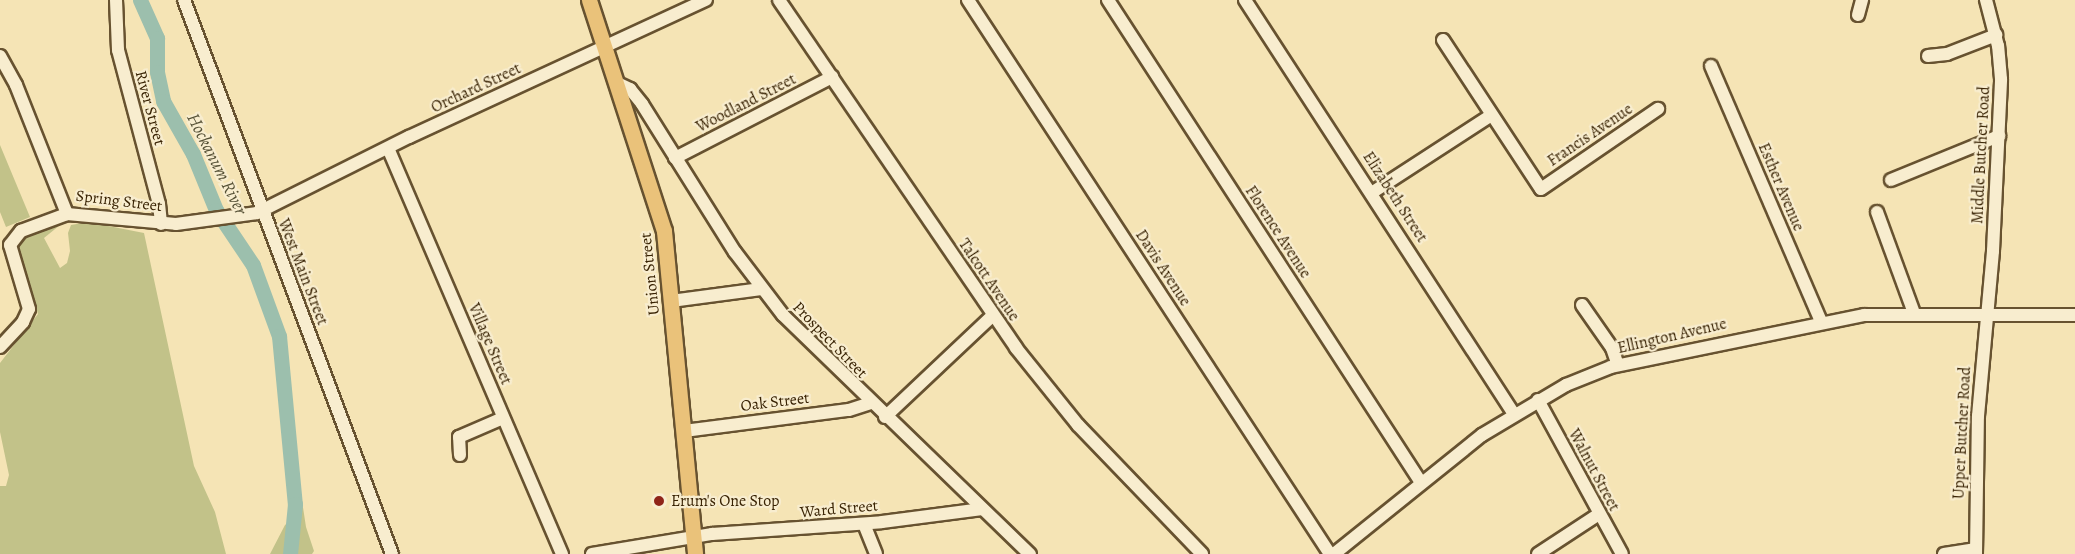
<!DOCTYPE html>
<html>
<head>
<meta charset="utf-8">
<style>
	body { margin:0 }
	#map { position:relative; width:2075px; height:554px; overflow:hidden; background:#f5e4b5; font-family:Alegreya,serif }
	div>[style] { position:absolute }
	.green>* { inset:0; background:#c2c289 }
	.river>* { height:15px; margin:-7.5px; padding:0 7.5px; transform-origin:7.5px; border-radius:7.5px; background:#9cbfad }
	.roads { filter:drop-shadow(2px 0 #675230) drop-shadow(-2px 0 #675230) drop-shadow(0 2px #675230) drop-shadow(0 -2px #675230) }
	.minor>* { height:12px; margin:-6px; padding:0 6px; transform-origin:6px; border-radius:6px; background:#f8edcf }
	.major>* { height:15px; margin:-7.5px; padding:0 7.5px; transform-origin:7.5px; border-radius:7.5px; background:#eac27a }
	.dots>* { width:16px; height:16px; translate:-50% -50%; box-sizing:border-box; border:3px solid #f8edcf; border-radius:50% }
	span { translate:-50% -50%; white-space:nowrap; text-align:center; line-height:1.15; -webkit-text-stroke:4.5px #f8edcf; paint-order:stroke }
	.street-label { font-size:16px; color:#382203 }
	.poi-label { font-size:16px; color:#382203 }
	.left { translate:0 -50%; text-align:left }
	.water-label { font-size:18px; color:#565136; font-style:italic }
</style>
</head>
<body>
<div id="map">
	<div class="green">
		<i style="clip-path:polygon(0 145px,30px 217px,6px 227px,0 212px)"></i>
		<i style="clip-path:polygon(88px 222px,144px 233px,194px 466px,215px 512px,226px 554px,0 554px,0 486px,6px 486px,9px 475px,0 432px,0 363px,38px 314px,17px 244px,19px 240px,60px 225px,44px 238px,60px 268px,67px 263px,70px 251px,68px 233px,71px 225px)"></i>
		<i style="clip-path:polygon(295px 455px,306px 527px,314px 551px,312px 554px,270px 554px,285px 525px,298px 515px,293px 464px)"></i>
	</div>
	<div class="river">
		<i style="left:140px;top:0;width:42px;rotate:65.9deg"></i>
		<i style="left:157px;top:38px;width:34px;rotate:90deg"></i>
		<i style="left:157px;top:72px;width:30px;rotate:78deg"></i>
		<i style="left:163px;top:101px;width:61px;rotate:60.5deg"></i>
		<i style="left:193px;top:154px;width:61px;rotate:67.7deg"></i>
		<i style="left:216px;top:210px;width:66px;rotate:56.1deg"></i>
		<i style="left:253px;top:265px;width:76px;rotate:69.9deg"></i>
		<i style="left:279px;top:336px;width:169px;rotate:84.6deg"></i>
		<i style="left:295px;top:504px;width:50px;rotate:95.7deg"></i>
	</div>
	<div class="roads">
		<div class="minor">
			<i style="left:116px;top:0;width:50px;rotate:87.7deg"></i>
			<i style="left:118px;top:50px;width:159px;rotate:75.1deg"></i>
			<i style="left:159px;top:204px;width:20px;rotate:84deg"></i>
			<i style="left:184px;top:0;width:592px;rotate:69.42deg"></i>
			<i style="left:779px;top:0;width:421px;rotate:55.7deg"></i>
			<i style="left:1016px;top:348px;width:99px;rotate:51.2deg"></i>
			<i style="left:1078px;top:425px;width:179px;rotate:46.1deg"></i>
			<i style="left:968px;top:0;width:662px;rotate:56.84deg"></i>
			<i style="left:1108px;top:0;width:573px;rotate:57.03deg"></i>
			<i style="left:1245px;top:0;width:494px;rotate:57deg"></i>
			<i style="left:1858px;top:15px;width:16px;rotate:-75deg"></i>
			<i style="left:1443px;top:40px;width:178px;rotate:56.7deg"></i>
			<i style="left:1541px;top:189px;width:142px;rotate:-34.4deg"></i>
			<i style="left:0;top:56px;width:33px;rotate:61deg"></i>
			<i style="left:16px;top:85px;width:139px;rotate:68.4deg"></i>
			<i style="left:1928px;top:56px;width:19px;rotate:-6deg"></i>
			<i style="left:1947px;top:54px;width:53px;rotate:-21.2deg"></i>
			<i style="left:1711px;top:66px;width:278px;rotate:66.7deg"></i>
			<i style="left:615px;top:82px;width:17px;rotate:25deg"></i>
			<i style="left:630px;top:89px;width:19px;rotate:51deg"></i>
			<i style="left:642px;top:104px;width:175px;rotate:57.9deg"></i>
			<i style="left:735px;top:252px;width:79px;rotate:52.7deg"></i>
			<i style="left:783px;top:315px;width:344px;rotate:44.1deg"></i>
			<i style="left:388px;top:148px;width:442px;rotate:66.8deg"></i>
			<i style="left:675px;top:158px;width:177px;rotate:-27.3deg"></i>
			<i style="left:1891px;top:180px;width:117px;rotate:-22.2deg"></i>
			<i style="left:1373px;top:192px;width:140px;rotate:-33deg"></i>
			<i style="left:1877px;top:212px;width:108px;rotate:69.9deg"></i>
			<i style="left:671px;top:301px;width:91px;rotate:-7.6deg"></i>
			<i style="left:1582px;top:305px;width:52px;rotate:55.1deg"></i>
			<i style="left:1612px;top:348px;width:18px;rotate:71deg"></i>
			<i style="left:0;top:347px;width:34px;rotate:-47deg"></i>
			<i style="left:23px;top:322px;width:14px;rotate:-65deg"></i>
			<i style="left:29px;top:309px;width:67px;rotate:-106.5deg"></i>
			<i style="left:10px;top:245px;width:18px;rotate:-52deg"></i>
			<i style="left:21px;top:231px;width:49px;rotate:-20.3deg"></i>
			<i style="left:67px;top:214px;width:109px;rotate:5.2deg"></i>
			<i style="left:176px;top:224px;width:82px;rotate:-7.7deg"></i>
			<i style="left:257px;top:213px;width:170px;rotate:-26.6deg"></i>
			<i style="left:409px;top:137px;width:327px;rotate:-24.8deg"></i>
			<i style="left:1538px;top:400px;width:175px;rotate:61.4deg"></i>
			<i style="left:885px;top:417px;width:147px;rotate:-43.3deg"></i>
			<i style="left:684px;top:431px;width:166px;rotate:-7.3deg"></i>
			<i style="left:849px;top:410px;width:22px;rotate:-18deg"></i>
			<i style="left:460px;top:455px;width:18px;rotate:-93deg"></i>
			<i style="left:459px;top:437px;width:48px;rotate:-23.4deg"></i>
			<i style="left:864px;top:524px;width:32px;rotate:68deg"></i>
			<i style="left:592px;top:554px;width:122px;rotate:-9.5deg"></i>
			<i style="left:712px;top:534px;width:170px;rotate:-4deg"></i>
			<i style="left:882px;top:522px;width:101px;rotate:-7.4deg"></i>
			<i style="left:1334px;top:554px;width:190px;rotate:-38.8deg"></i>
			<i style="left:1482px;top:435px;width:98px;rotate:-30.8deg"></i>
			<i style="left:1566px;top:385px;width:48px;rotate:-21.8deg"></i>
			<i style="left:1611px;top:367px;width:258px;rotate:-11.6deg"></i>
			<i style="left:1864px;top:315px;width:211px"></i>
			<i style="left:1538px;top:554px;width:73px;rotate:-33.3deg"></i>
			<i style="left:1944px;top:554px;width:31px;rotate:-9deg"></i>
			<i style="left:1976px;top:554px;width:138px;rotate:-89.2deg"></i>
			<i style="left:1978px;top:416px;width:166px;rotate:-84.8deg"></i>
			<i style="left:1993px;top:251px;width:172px;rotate:-87.3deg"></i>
			<i style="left:2001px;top:79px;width:33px;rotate:-95deg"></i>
			<i style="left:1998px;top:46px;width:48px;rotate:-104.6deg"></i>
		</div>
		<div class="major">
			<i style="left:589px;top:0;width:243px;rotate:72deg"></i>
			<i style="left:664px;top:231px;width:324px;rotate:84.5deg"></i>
		</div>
	</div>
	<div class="dots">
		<i style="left:659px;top:501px;background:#8f2418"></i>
	</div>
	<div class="street-label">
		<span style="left:476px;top:88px;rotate:-25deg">Orchard Street</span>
		<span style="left:746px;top:103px;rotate:-27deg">Woodland Street</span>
		<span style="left:150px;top:108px;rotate:75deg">River Street</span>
		<span style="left:1590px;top:135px;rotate:-34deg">Francis Avenue</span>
		<span style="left:1981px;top:155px;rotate:-87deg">Middle Butcher Road</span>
		<span style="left:1781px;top:187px;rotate:67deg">Esther Avenue</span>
		<span style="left:1395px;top:197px;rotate:57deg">Elizabeth Street</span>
		<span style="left:119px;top:201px;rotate:7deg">Spring Street</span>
		<span style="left:1278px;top:232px;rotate:57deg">Florence Avenue</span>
		<span style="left:1163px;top:268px;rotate:57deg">Davis Avenue</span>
		<span style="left:303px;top:272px;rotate:69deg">West Main Street</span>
		<span style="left:650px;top:274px;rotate:-96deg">Union Street</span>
		<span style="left:989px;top:280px;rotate:56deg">Talcott Avenue</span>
		<span style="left:1672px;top:336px;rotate:-13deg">Ellington Avenue</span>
		<span style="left:830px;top:340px;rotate:46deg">Prospect Street</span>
		<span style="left:490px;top:344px;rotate:67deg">Village Street</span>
		<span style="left:775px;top:402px;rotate:-7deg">Oak Street</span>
		<span style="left:1962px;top:433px;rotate:-87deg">Upper Butcher Road</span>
		<span style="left:1594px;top:470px;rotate:62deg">Walnut Street</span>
		<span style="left:839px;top:509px;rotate:-5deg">Ward Street</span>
	</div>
	<div class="poi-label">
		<span class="left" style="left:671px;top:501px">Erum's One Stop</span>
	</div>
	<div class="water-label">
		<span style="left:217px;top:164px;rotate:63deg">Hockanum River</span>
	</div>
</div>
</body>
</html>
